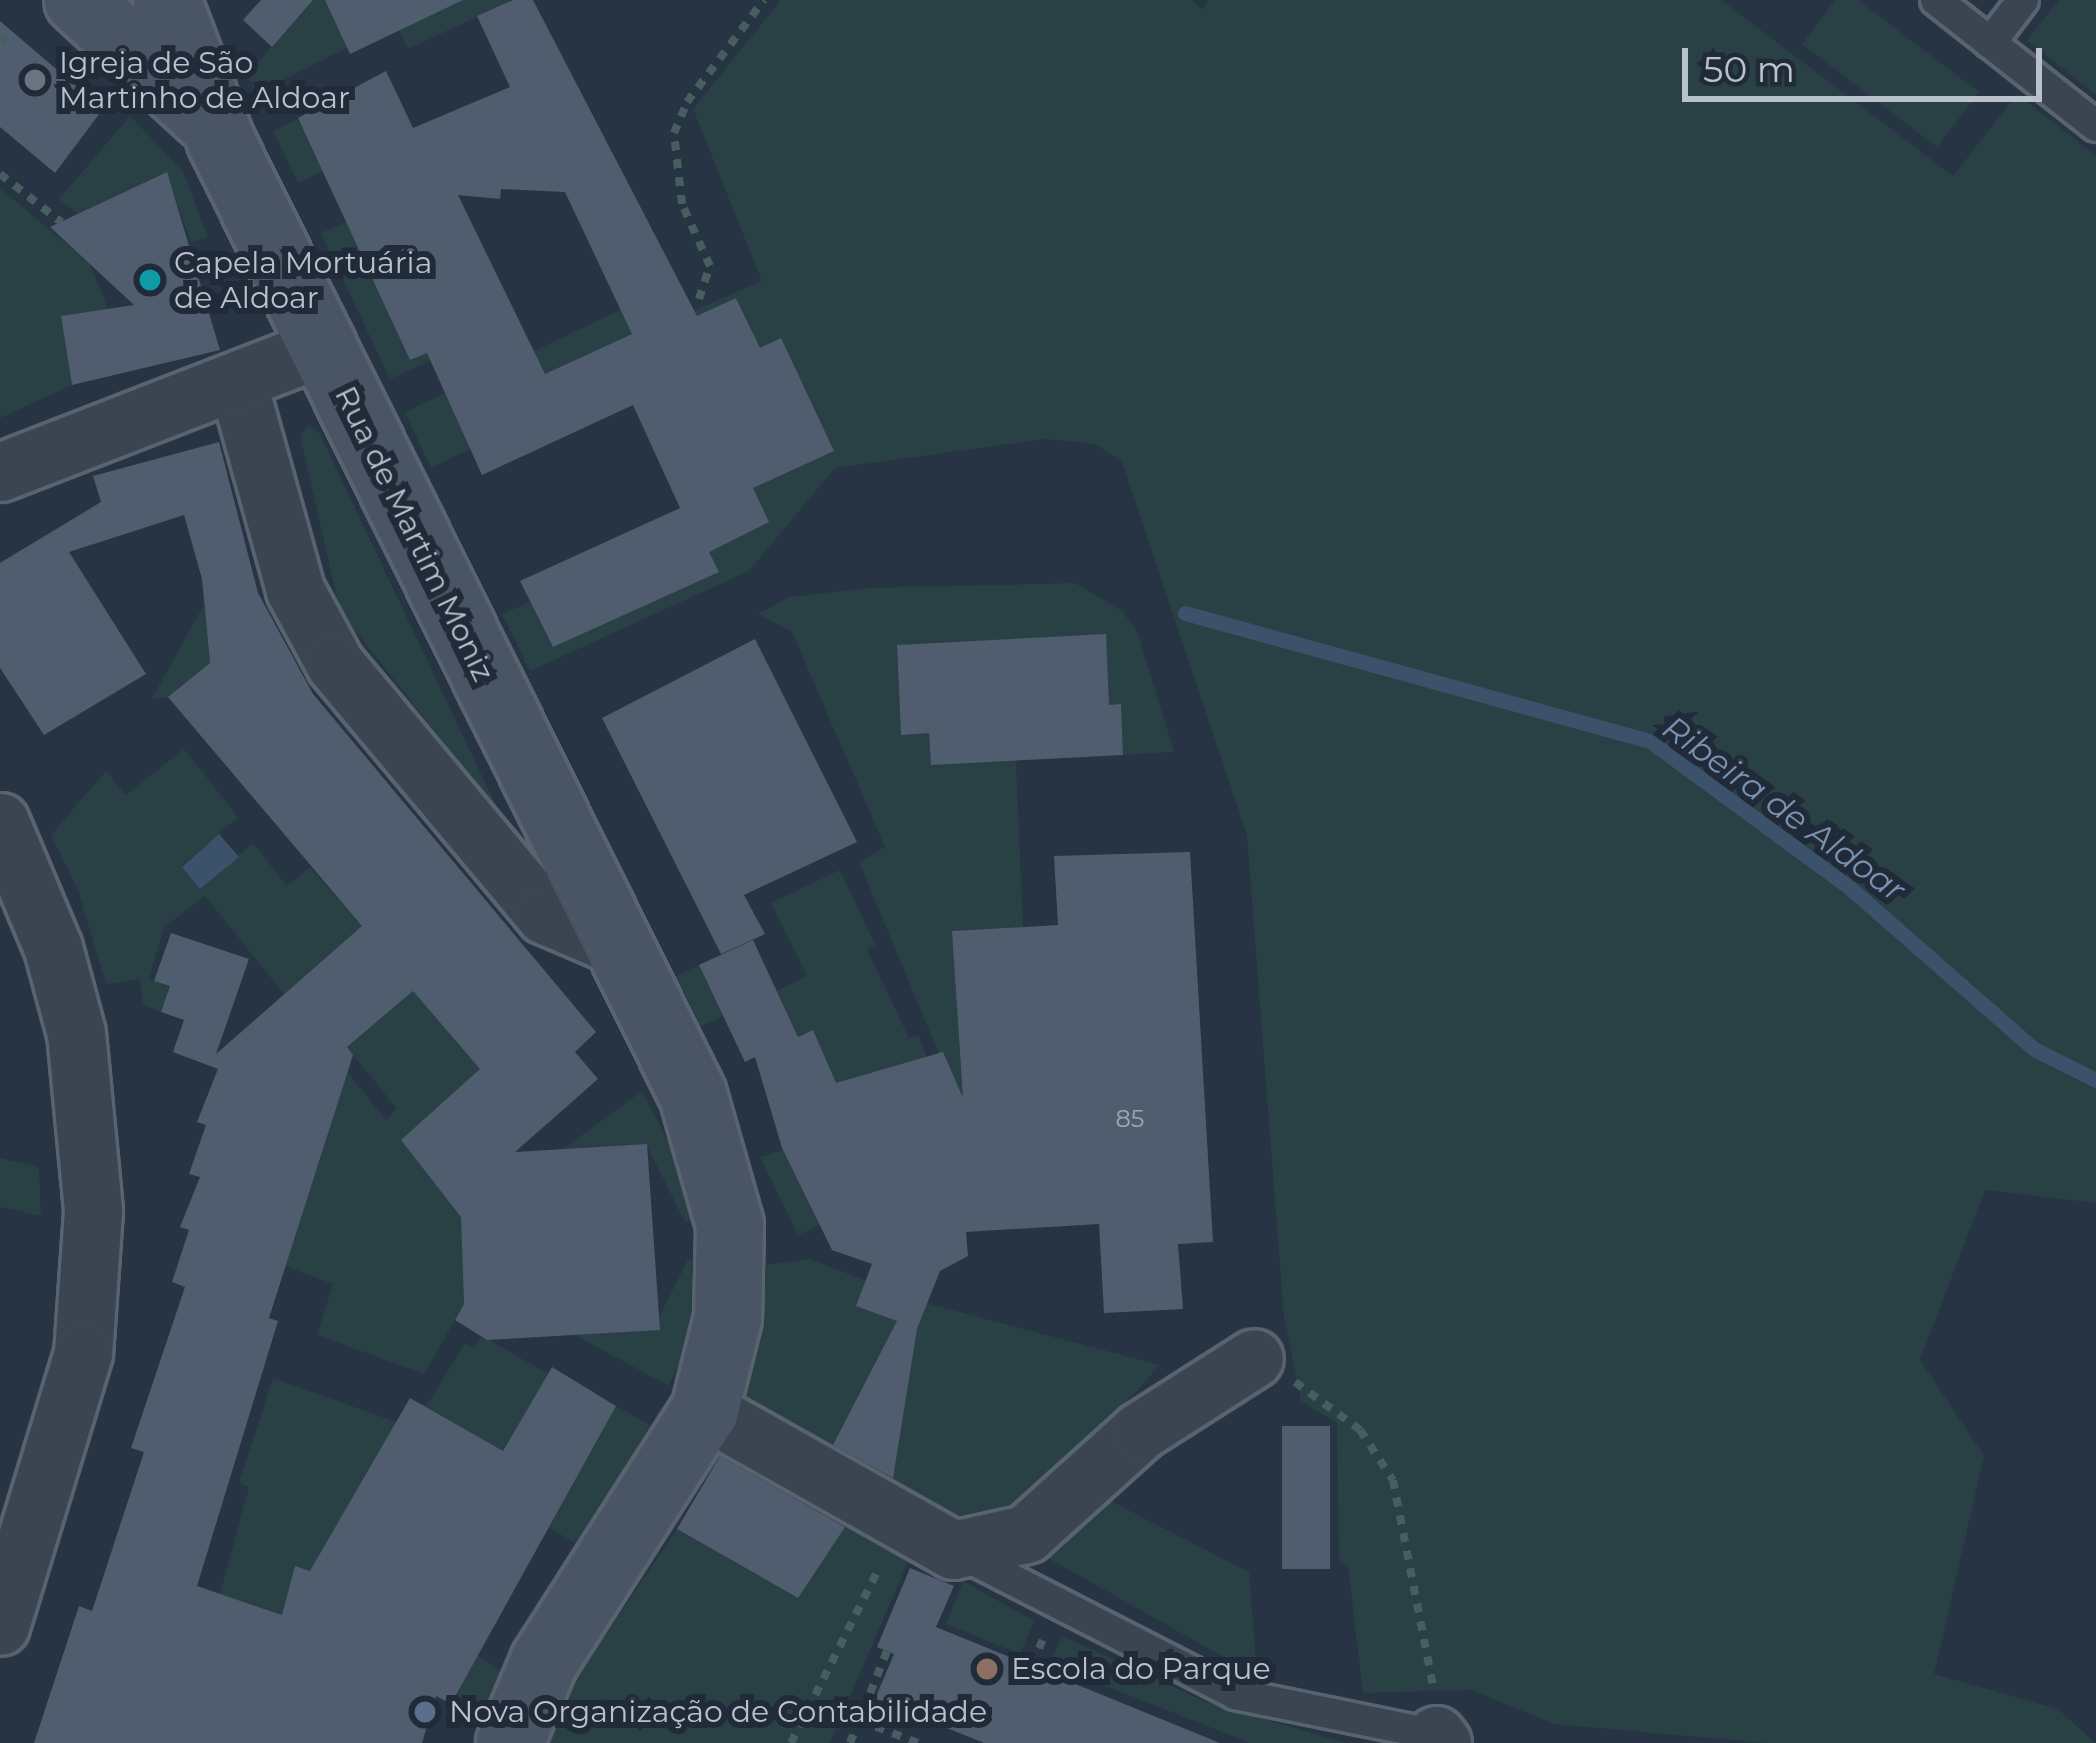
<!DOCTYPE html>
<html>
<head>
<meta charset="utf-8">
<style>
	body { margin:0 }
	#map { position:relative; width:2096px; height:1743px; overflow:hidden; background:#273443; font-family:Montserrat,sans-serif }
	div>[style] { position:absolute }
	.green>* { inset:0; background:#294144 }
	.water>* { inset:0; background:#3c526b }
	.stream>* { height:15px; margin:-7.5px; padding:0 7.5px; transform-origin:7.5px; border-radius:7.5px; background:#3c526b }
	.building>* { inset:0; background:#505d6e }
	.path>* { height:8px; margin-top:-4px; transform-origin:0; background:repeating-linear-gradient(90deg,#475e60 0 9px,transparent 0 18px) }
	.roads { filter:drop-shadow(3px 0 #596370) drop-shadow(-3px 0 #596370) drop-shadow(0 3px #596370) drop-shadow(0 -3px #596370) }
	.lane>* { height:30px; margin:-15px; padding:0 15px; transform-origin:15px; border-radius:15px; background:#3b4552 }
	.street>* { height:57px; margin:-28.5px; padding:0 28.5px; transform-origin:28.5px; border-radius:28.5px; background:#3b4552 }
	.secondary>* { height:66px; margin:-33px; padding:0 33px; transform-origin:33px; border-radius:33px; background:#495565 }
	.dots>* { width:33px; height:33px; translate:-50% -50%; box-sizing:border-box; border:6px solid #202a38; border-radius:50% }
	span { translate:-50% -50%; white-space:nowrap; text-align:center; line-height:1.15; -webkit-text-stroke:12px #202a38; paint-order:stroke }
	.number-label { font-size:24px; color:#9ea8b4 }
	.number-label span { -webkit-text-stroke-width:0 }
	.poi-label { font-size:30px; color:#b8c1cc }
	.left { translate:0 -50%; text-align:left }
	.street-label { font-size:30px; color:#b8c1cc }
	.water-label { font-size:33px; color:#7892af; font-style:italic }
	.scale { position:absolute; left:1682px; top:48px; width:360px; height:54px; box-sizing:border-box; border:6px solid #b8c1cc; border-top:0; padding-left:15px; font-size:36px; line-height:42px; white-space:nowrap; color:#b8c1cc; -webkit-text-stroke:9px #202a38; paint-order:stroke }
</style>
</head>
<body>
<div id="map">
	<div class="green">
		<i style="clip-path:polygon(298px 0,325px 0,395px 23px,256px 94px,247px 74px,306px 8px)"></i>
		<i style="clip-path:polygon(427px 0,513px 0,408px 49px,399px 30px)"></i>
		<i style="clip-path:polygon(781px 0,1192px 0,1202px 10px,1209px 0,1721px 0,1953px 176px,2017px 94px,2096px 156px,2096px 1203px,1985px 1190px,1920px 1360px,1984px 1456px,1934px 1674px,2058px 1709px,2095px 1743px,1767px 1743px,1554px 1724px,1472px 1690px,1363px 1693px,1348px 1566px,1339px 1559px,1337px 1423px,1301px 1401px,1284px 1317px,1247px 835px,1122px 462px,1096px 444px,1046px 439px,835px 468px,749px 571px,530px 671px,502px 614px,530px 602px,553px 647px,718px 572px,709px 552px,695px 368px,755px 339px,737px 298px,675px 327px,669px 317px,456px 415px,470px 449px,431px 468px,405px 412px,679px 282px,693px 311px,762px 281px,693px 109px)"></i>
		<i style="clip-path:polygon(1835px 0,1858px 0,1979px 92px,1937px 147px,1802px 44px)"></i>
		<i style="clip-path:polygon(2059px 0,2096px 0,2096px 95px,2027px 40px)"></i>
		<i style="clip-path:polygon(130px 116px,183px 171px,208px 237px,191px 243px,166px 172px,78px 214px,59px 199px)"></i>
		<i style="clip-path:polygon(298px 119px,323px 171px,298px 183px,273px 131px)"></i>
		<i style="clip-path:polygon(0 188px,90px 264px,108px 309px,61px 317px,72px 385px,0 418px)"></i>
		<i style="clip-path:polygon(348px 221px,410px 360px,444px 345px,447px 353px,390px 379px,321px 233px)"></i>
		<i style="clip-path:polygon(308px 425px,320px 434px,500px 814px,340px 611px,300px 436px)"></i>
		<i style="clip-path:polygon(1075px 583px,1122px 611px,1137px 631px,1174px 752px,1123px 755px,1121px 705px,1083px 706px,897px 646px,901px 734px,929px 733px,931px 765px,1016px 760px,1023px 927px,953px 931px,971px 1232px,956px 1095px,859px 862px,885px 847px,792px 632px,758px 614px,789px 597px,869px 588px)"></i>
		<i style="clip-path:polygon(204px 605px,210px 663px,168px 697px,151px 700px)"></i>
		<i style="clip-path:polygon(184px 749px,238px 817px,182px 866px,200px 888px,253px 843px,287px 886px,310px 867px,350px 912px,435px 840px,446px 853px,284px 994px,205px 896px,164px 927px,149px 979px,170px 986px,161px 1012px,143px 1005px,140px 979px,106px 984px,78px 890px,51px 835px,106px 771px,126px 795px)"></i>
		<i style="clip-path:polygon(840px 870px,875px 945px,867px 950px,909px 1038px,919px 1035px,941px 1099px,807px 1091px,813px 1031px,798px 1037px,777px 991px,807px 976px,771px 903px)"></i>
		<i style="clip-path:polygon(699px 965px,723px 1016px,700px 1027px,676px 976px)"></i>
		<i style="clip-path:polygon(413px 991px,495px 1086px,461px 1217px,464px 1304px,424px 1374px,317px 1335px,333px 1284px,285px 1266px,301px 1015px,386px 1120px,397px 1109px,347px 1047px)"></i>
		<i style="clip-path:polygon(642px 1091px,675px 1155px,692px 1221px,685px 1222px,646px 1144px,563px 1149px)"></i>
		<i style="clip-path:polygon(783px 1150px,820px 1225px,798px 1235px,760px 1157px)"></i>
		<i style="clip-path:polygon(0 1158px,39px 1167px,41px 1216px,0 1207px)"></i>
		<i style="clip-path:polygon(695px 1259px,691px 1338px,669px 1386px,575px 1335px,659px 1317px,688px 1260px)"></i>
		<i style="clip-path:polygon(809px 1259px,929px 1304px,1160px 1365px,1091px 1441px,1002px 1518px,947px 1515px,740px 1401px,758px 1266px)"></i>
		<i style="clip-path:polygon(482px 1336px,548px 1374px,483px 1486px,311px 1571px,295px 1567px,285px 1616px,220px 1594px,249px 1487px,239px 1483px,273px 1378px,396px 1422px,446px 1419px,426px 1407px,465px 1343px,474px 1348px)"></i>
		<i style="clip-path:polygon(616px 1406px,650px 1425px,580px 1546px,545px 1525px)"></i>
		<i style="clip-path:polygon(1107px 1499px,1249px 1572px,1257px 1676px,1036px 1551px)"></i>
		<i style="clip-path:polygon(852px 1516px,912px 1552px,830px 1743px,546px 1743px,580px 1673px,677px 1529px,797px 1598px)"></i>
		<i style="clip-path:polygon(963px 1581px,1034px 1621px,1020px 1654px,946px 1624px)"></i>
		<i style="clip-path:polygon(1062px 1636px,1206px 1702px,1346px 1743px,1250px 1743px,1050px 1664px)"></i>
		<i style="clip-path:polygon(478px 1655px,503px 1672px,479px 1716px,451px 1704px)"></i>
	</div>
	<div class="water">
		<i style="clip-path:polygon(219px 834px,239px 857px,200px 889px,182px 867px)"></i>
	</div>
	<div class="stream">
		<i style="left:1185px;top:613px;width:482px;rotate:15.4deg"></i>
		<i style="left:1650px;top:741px;width:248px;rotate:36.3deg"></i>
		<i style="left:1850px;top:888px;width:244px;rotate:41.2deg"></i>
		<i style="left:2034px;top:1049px;width:69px;rotate:26.6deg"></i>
	</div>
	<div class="building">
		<i style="clip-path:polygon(261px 0,313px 0,272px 47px,243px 20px)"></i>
		<i style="clip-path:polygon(325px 0,463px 0,350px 54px)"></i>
		<i style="clip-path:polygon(evenodd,513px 0,533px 0,697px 316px,736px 298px,760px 348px,781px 338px,834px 451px,753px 488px,769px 522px,709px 552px,719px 572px,553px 647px,520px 581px,680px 508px,633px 405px,482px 475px,427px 353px,410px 360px,298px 118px,386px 71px,413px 128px,510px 87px,477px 16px,513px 0,501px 189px,565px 192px,632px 334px,545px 374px,458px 195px,500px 199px,501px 189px)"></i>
		<i style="clip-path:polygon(0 21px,103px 109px,55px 173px,0 127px)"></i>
		<i style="clip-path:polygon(167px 172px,220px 350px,72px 385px,61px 316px,134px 305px,50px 227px)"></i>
		<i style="clip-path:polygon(219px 442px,258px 593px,313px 694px,596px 1032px,575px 1052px,598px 1079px,515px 1152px,647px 1144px,660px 1330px,487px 1340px,455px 1320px,464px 1304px,461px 1217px,401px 1140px,480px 1069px,413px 991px,347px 1047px,353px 1055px,269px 1318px,278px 1321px,197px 1586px,282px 1615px,295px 1566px,310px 1571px,410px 1398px,503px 1451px,552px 1367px,616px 1406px,451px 1704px,436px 1696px,422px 1743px,34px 1743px,79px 1606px,92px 1611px,144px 1452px,131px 1448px,185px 1287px,172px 1282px,189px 1230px,180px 1227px,200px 1177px,189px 1174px,206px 1125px,197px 1122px,218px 1069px,173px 1052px,184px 1020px,161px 1012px,170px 986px,154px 981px,171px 933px,249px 959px,216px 1054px,362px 926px,168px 697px,210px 663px,202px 579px,184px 515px,69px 552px,146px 674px,44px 735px,0 668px,0 563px,101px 502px,93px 476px)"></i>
		<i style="clip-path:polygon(1106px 634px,1109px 705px,1121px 704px,1123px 755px,931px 765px,929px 733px,901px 735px,897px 645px)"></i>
		<i style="clip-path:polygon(755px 639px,857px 842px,744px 895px,765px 934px,721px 954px,602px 718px)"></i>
		<i style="clip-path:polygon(1190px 852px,1213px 1242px,1178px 1244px,1183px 1309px,1104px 1313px,1099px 1224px,966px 1232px,968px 1256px,940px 1271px,917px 1329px,893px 1478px,833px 1445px,897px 1321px,856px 1306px,872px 1264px,832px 1250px,782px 1148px,755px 1057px,745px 1062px,699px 965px,753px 940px,798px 1037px,813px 1030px,836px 1083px,943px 1052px,963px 1098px,952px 931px,1058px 925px,1054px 856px)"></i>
		<i style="clip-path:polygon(1282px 1426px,1330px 1426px,1330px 1569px,1282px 1569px)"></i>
		<i style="clip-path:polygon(720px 1456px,845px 1527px,798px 1598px,677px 1529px)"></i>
		<i style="clip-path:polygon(910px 1568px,954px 1586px,936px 1627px,1220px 1743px,984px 1743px,875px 1699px,894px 1654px,877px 1647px)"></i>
	</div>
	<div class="path">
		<i style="left:0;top:36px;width:9px;rotate:41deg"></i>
		<i style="left:0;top:174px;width:78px;rotate:38.2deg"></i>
		<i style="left:699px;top:299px;width:35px;rotate:-72deg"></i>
		<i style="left:710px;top:266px;width:68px;rotate:-114.3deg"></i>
		<i style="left:682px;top:204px;width:71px;rotate:-96.4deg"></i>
		<i style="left:674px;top:133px;width:34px;rotate:-67deg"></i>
		<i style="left:687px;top:102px;width:128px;rotate:-53deg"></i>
		<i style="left:1295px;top:1382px;width:81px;rotate:36.4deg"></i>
		<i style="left:1360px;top:1430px;width:60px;rotate:56.6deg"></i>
		<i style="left:1393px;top:1480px;width:210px;rotate:79deg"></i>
		<i style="left:1032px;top:1665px;width:28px;rotate:-67deg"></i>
		<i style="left:859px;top:1720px;width:63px;rotate:21.3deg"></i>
		<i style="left:791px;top:1743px;width:198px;rotate:-63.3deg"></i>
		<i style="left:850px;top:1743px;width:99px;rotate:-68.1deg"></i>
	</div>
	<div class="roads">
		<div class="lane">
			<i style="left:1936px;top:0;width:204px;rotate:38.2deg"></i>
			<i style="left:1990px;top:43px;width:54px;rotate:-52.5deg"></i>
			<i style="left:958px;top:1552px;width:311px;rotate:27.1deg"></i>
			<i style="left:1235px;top:1694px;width:205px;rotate:11.5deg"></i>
		</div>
		<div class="street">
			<i style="left:238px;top:384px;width:214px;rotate:74.5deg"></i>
			<i style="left:295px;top:590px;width:84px;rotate:61.6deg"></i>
			<i style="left:335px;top:664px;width:327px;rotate:50.1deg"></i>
			<i style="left:545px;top:915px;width:74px;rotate:23.1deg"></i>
			<i style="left:0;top:472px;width:345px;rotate:-21.2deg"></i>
			<i style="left:0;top:822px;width:137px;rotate:67.2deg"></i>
			<i style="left:53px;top:948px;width:88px;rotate:74.9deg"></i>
			<i style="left:76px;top:1033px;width:179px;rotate:84.5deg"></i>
			<i style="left:93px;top:1211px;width:142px;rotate:94deg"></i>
			<i style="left:83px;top:1353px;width:285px;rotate:106.9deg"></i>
			<i style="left:705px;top:1410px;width:285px;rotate:29.4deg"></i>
			<i style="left:953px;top:1550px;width:75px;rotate:-12.4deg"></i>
			<i style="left:1026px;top:1534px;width:154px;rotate:-42.1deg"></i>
			<i style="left:1140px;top:1431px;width:135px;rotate:-32.6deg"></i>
			<i style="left:1436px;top:1735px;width:10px;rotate:53deg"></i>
		</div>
		<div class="secondary">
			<i style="left:78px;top:0;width:175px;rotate:42.5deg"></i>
			<i style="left:167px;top:0;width:151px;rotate:69deg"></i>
			<i style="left:221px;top:141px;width:1064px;rotate:63.68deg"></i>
			<i style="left:693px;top:1095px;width:135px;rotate:74.1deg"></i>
			<i style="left:730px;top:1225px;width:93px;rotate:91.2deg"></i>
			<i style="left:728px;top:1318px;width:95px;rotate:104deg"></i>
			<i style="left:705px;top:1410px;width:299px;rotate:122.6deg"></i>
			<i style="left:544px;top:1662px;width:88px;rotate:112.8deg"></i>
		</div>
	</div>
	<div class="dots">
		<i style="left:35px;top:80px;background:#6b7280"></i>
		<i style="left:150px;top:280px;background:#0f9aa8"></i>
		<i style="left:987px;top:1669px;background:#8d6e63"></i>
		<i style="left:425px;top:1712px;background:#5c6f8a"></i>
	</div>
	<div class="number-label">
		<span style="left:1130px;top:1119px">85</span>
	</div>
	<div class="poi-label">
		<span class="left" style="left:59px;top:80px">Igreja de São<br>Martinho de Aldoar</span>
		<span class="left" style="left:174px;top:280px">Capela Mortuária<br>de Aldoar</span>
		<span class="left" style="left:1011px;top:1669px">Escola do Parque</span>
		<span class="left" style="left:449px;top:1712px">Nova Organização de Contabilidade</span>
	</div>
	<div class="street-label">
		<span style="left:414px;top:534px;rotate:64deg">Rua de Martim Moniz</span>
	</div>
	<div class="water-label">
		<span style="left:1784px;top:809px;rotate:36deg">Ribeira de Aldoar</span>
	</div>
	<div class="scale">50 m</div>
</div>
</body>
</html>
